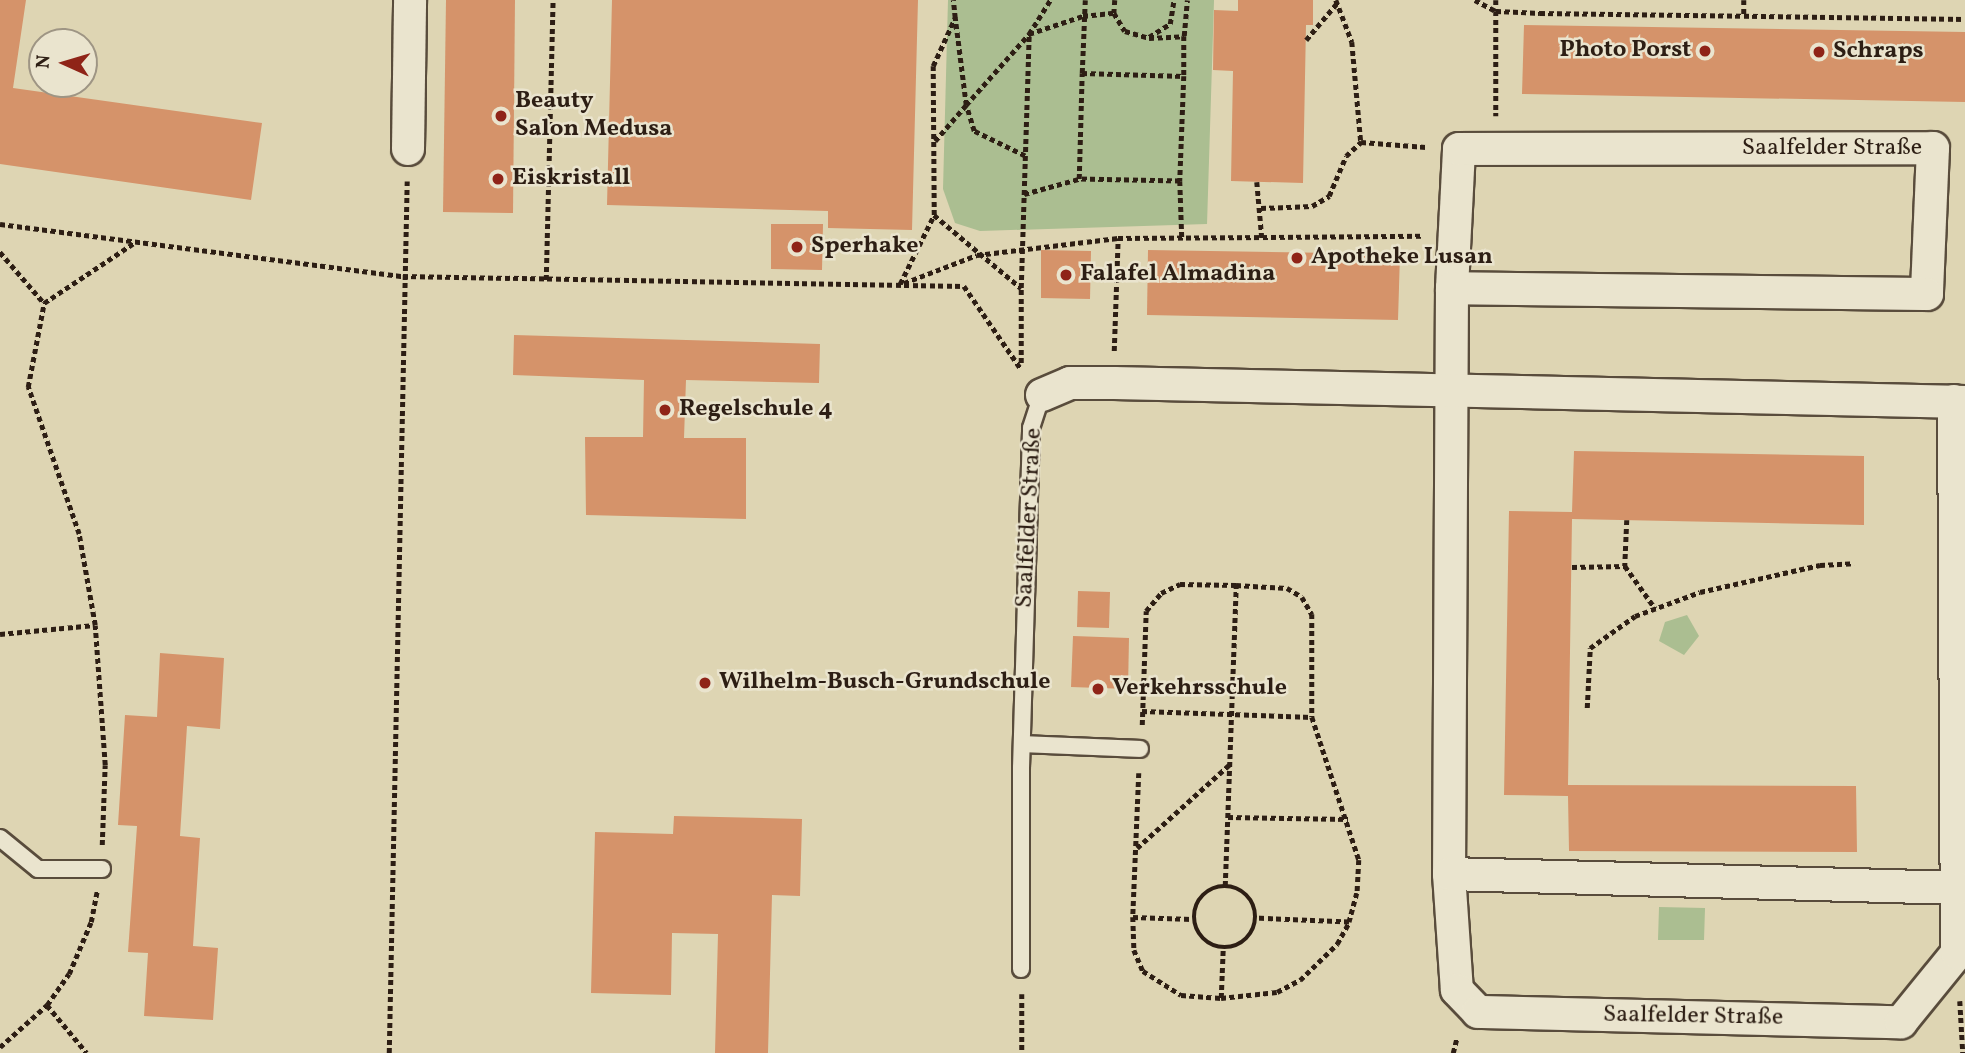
<!DOCTYPE html>
<html>
<head>
<meta charset="utf-8">
<style>
	body { margin:0 }
	#map { position:relative; width:1965px; height:1053px; overflow:hidden; background:#ded5b3; font-family:Vollkorn,serif }
	div>[style] { position:absolute }
	.green>* { inset:0; background:#abbe91 }
	.building>* { inset:0; background:#d5936a }
	.path>* { height:4.5px; margin-top:-2.25px; transform-origin:0; background:repeating-linear-gradient(90deg,#2d1e14 0 5px,transparent 0 8.5px) }
	.path>.ring { margin:-2.25px; padding:0; box-sizing:content-box; background:none; border:4.5px solid #2d1e14; border-radius:50% }
	.roads { filter:drop-shadow(2px 0 #594c3c) drop-shadow(-2px 0 #594c3c) drop-shadow(0 2px #594c3c) drop-shadow(0 -2px #594c3c) }
	.lane>* { height:16px; margin:-8px; padding:0 8px; transform-origin:8px; border-radius:8px; background:#eae4ce }
	.street>* { height:32px; margin:-16px; padding:0 16px; transform-origin:16px; border-radius:16px; background:#eae4ce }
	.dots>* { width:19px; height:19px; translate:-50% -50%; box-sizing:border-box; border:4px solid #eae4ce; border-radius:50% }
	span { translate:-50% -50%; white-space:nowrap; text-align:center; line-height:1.15; -webkit-text-stroke:5px #eae4ce; paint-order:stroke }
	.poi-label { font-size:24px; color:#2d1e14; font-weight:700 }
	.right { translate:-100% -50%; text-align:right }
	.left { translate:0 -50%; text-align:left }
	.street-label { font-size:24px; color:#2d1e14 }
	.north { position:absolute; left:28px; top:28px; width:70px; height:70px; box-sizing:border-box; background:#eae4ce; border:2px solid #9e9584; border-radius:50%; rotate:274deg; font-size:19px; font-weight:700; line-height:28px; text-align:center; color:#2d1e14 }
	.north::after { content:''; display:block; margin:auto; width:24px; height:32px; background:#8f2418; clip-path:polygon(50% 0,100% 100%,50% 72%,0 100%) }
</style>
</head>
<body>
<div id="map">
	<div class="green">
		<i style="clip-path:polygon(948px 0,1214px 0,1207px 224px,980px 231px,955px 223px,943px 189px)"></i>
		<i style="clip-path:polygon(1687px 615px,1699px 636px,1684px 655px,1659px 641px,1665px 622px)"></i>
		<i style="clip-path:polygon(1659px 907px,1705px 908px,1704px 940px,1658px 940px)"></i>
	</div>
	<div class="building">
		<i style="clip-path:polygon(0 0,26px 0,13px 88px,262px 123px,251px 200px,0 164px)"></i>
		<i style="clip-path:polygon(446px 0,515px 0,513px 213px,443px 212px)"></i>
		<i style="clip-path:polygon(612px 0,918px 0,912px 230px,828px 228px,828px 211px,607px 205px)"></i>
		<i style="clip-path:polygon(1238px 0,1313px 0,1313px 25px,1306px 25px,1303px 183px,1231px 181px,1233px 71px,1213px 70px,1214px 10px,1238px 11px)"></i>
		<i style="clip-path:polygon(1524px 25px,1965px 32px,1965px 102px,1522px 94px)"></i>
		<i style="clip-path:polygon(771px 224px,823px 224px,822px 270px,771px 269px)"></i>
		<i style="clip-path:polygon(1041px 250px,1091px 251px,1090px 299px,1041px 298px)"></i>
		<i style="clip-path:polygon(1148px 250px,1400px 254px,1398px 320px,1147px 315px)"></i>
		<i style="clip-path:polygon(514px 335px,820px 344px,819px 383px,686px 380px,684px 438px,746px 438px,746px 519px,586px 515px,585px 437px,643px 437px,644px 380px,513px 375px)"></i>
		<i style="clip-path:polygon(1574px 451px,1864px 456px,1864px 525px,1572px 519px,1568px 785px,1856px 786px,1857px 852px,1569px 851px,1568px 796px,1504px 795px,1509px 511px,1572px 512px)"></i>
		<i style="clip-path:polygon(1078px 591px,1110px 592px,1109px 628px,1077px 627px)"></i>
		<i style="clip-path:polygon(1073px 636px,1129px 638px,1128px 689px,1071px 687px)"></i>
		<i style="clip-path:polygon(160px 653px,224px 658px,220px 729px,187px 726px,180px 836px,200px 838px,193px 946px,218px 948px,213px 1020px,144px 1016px,148px 953px,128px 952px,137px 826px,118px 825px,125px 715px,157px 717px)"></i>
		<i style="clip-path:polygon(674px 816px,802px 819px,800px 896px,772px 895px,768px 1053px,715px 1053px,718px 934px,672px 933px,671px 995px,591px 993px,595px 832px,673px 834px)"></i>
	</div>
	<div class="path">
		<i style="left:1115px;top:0;width:13px;rotate:94deg"></i>
		<i style="left:1114px;top:13px;width:21px;rotate:59deg"></i>
		<i style="left:1125px;top:31px;width:25px;rotate:16deg"></i>
		<i style="left:1149px;top:38px;width:35px;rotate:-3deg"></i>
		<i style="left:1184px;top:36px;width:40px;rotate:90deg"></i>
		<i style="left:1184px;top:76px;width:105px;rotate:92.2deg"></i>
		<i style="left:1180px;top:181px;width:101px;rotate:-178.9deg"></i>
		<i style="left:1079px;top:179px;width:106px;rotate:-88.4deg"></i>
		<i style="left:1082px;top:73px;width:102px;rotate:1.7deg"></i>
		<i style="left:1336px;top:0;width:45px;rotate:69.1deg"></i>
		<i style="left:1352px;top:42px;width:100px;rotate:84.9deg"></i>
		<i style="left:1361px;top:142px;width:65px;rotate:4.4deg"></i>
		<i style="left:1475px;top:0;width:24px;rotate:28deg"></i>
		<i style="left:1496px;top:11px;width:105px;rotate:90deg"></i>
		<i style="left:1496px;top:0;width:11px;rotate:90deg"></i>
		<i style="left:1496px;top:11px;width:44px;rotate:2.6deg"></i>
		<i style="left:1540px;top:13px;width:425px;rotate:0.8deg"></i>
		<i style="left:1744px;top:0;width:16px;rotate:90deg"></i>
		<i style="left:1184px;top:36px;width:36px;rotate:-85deg"></i>
		<i style="left:1149px;top:37px;width:25px;rotate:-32deg"></i>
		<i style="left:1170px;top:24px;width:24px;rotate:-81deg"></i>
		<i style="left:1306px;top:40px;width:48px;rotate:-50deg"></i>
		<i style="left:1082px;top:73px;width:73px;rotate:-87.6deg"></i>
		<i style="left:935px;top:141px;width:48px;rotate:-49.3deg"></i>
		<i style="left:966px;top:105px;width:88px;rotate:-97.2deg"></i>
		<i style="left:1025px;top:156px;width:57px;rotate:-153.9deg"></i>
		<i style="left:974px;top:131px;width:27px;rotate:-107deg"></i>
		<i style="left:966px;top:105px;width:95px;rotate:-48.4deg"></i>
		<i style="left:1029px;top:34px;width:57px;rotate:-18.4deg"></i>
		<i style="left:1083px;top:16px;width:31px;rotate:-6deg"></i>
		<i style="left:1180px;top:181px;width:57px;rotate:88deg"></i>
		<i style="left:1257px;top:182px;width:56px;rotate:84.9deg"></i>
		<i style="left:1024px;top:194px;width:57px;rotate:-15.3deg"></i>
		<i style="left:1261px;top:208px;width:51px;rotate:-2.2deg"></i>
		<i style="left:1312px;top:206px;width:20px;rotate:-30deg"></i>
		<i style="left:1329px;top:196px;width:43px;rotate:-67deg"></i>
		<i style="left:1346px;top:156px;width:21px;rotate:-43deg"></i>
		<i style="left:934px;top:215px;width:114px;rotate:40deg"></i>
		<i style="left:1021px;top:288px;width:254px;rotate:-88.2deg"></i>
		<i style="left:1029px;top:34px;width:40px;rotate:-58deg"></i>
		<i style="left:0;top:224px;width:406px;rotate:7.4deg"></i>
		<i style="left:403px;top:276px;width:561px;rotate:1.02deg"></i>
		<i style="left:964px;top:286px;width:101px;rotate:55.5deg"></i>
		<i style="left:0;top:252px;width:67px;rotate:49.2deg"></i>
		<i style="left:546px;top:280px;width:280px;rotate:-88.6deg"></i>
		<i style="left:904px;top:283px;width:78px;rotate:-21deg"></i>
		<i style="left:977px;top:255px;width:142px;rotate:-6.9deg"></i>
		<i style="left:1118px;top:238px;width:306px;rotate:-0.4deg"></i>
		<i style="left:900px;top:284px;width:77px;rotate:-63.8deg"></i>
		<i style="left:934px;top:215px;width:149px;rotate:-90.4deg"></i>
		<i style="left:933px;top:66px;width:53px;rotate:-65.4deg"></i>
		<i style="left:955px;top:18px;width:18px;rotate:-96deg"></i>
		<i style="left:1114px;top:351px;width:113px;rotate:-88deg"></i>
		<i style="left:1021px;top:363px;width:75px;rotate:-90deg"></i>
		<i style="left:1627px;top:520px;width:46px;rotate:92.5deg"></i>
		<i style="left:1625px;top:566px;width:52px;rotate:54.5deg"></i>
		<i style="left:1572px;top:567px;width:53px;rotate:-1.1deg"></i>
		<i style="left:0;top:634px;width:95px;rotate:-5.4deg"></i>
		<i style="left:1587px;top:708px;width:60px;rotate:-87.1deg"></i>
		<i style="left:1590px;top:648px;width:55px;rotate:-35.4deg"></i>
		<i style="left:1635px;top:616px;width:69px;rotate:-20.3deg"></i>
		<i style="left:1700px;top:592px;width:123px;rotate:-12.7deg"></i>
		<i style="left:1820px;top:565px;width:34px;rotate:-3deg"></i>
		<i style="left:1142px;top:711px;width:170px;rotate:2deg"></i>
		<i style="left:1142px;top:725px;width:114px;rotate:-88deg"></i>
		<i style="left:1146px;top:611px;width:23px;rotate:-50deg"></i>
		<i style="left:1161px;top:593px;width:21px;rotate:-25deg"></i>
		<i style="left:1180px;top:584px;width:56px;rotate:1deg"></i>
		<i style="left:1236px;top:585px;width:51px;rotate:3.4deg"></i>
		<i style="left:1287px;top:588px;width:17px;rotate:31deg"></i>
		<i style="left:1302px;top:597px;width:20px;rotate:60deg"></i>
		<i style="left:1312px;top:614px;width:103px;rotate:90deg"></i>
		<i style="left:1312px;top:717px;width:151px;rotate:71.8deg"></i>
		<i style="left:1359px;top:860px;width:33px;rotate:93deg"></i>
		<i style="left:1357px;top:893px;width:30px;rotate:105deg"></i>
		<i style="left:1349px;top:922px;width:94px;rotate:-177.6deg"></i>
		<i style="left:1139px;top:773px;width:144px;rotate:92.4deg"></i>
		<i style="left:1133px;top:917px;width:33px;rotate:88deg"></i>
		<i style="left:1134px;top:950px;width:23px;rotate:67deg"></i>
		<i style="left:1143px;top:971px;width:45px;rotate:32.3deg"></i>
		<i style="left:1181px;top:995px;width:40px;rotate:4.3deg"></i>
		<i style="left:1221px;top:998px;width:49px;rotate:-87.7deg"></i>
		<i style="left:1228px;top:817px;width:120px;rotate:1deg"></i>
		<i style="left:102px;top:845px;width:80px;rotate:-87.9deg"></i>
		<i style="left:105px;top:765px;width:140px;rotate:-94.1deg"></i>
		<i style="left:95px;top:625px;width:92px;rotate:-100deg"></i>
		<i style="left:79px;top:534px;width:156px;rotate:-109.1deg"></i>
		<i style="left:28px;top:387px;width:86px;rotate:-79.2deg"></i>
		<i style="left:44px;top:303px;width:108px;rotate:-33.7deg"></i>
		<i style="left:1137px;top:848px;width:124px;rotate:-42.1deg"></i>
		<i class="ring" style="left:1194px;top:886px;width:57.5px;height:57.5px"></i>
		<i style="left:1225px;top:886px;width:301px;rotate:-87.9deg"></i>
		<i style="left:1133px;top:917px;width:59px;rotate:1.9deg"></i>
		<i style="left:1022px;top:994px;width:59px;rotate:90deg"></i>
		<i style="left:1221px;top:998px;width:56px;rotate:-6.1deg"></i>
		<i style="left:1277px;top:992px;width:26px;rotate:-28deg"></i>
		<i style="left:1300px;top:980px;width:52px;rotate:-44.2deg"></i>
		<i style="left:1337px;top:944px;width:25px;rotate:-61deg"></i>
		<i style="left:1960px;top:1001px;width:52px;rotate:86.7deg"></i>
		<i style="left:47px;top:1005px;width:62px;rotate:50.2deg"></i>
		<i style="left:0;top:1047px;width:63px;rotate:-41.8deg"></i>
		<i style="left:47px;top:1005px;width:38px;rotate:-55deg"></i>
		<i style="left:69px;top:974px;width:56px;rotate:-67.1deg"></i>
		<i style="left:91px;top:922px;width:31px;rotate:-79deg"></i>
		<i style="left:389px;top:1053px;width:872px;rotate:-88.82deg"></i>
		<i style="left:1453px;top:1053px;width:16px;rotate:-76deg"></i>
	</div>
	<div class="roads">
		<div class="lane">
			<i style="left:1023px;top:744px;width:117px;rotate:2.4deg"></i>
			<i style="left:0;top:838px;width:49px;rotate:39.2deg"></i>
			<i style="left:38px;top:869px;width:64px"></i>
			<i style="left:1021px;top:969px;width:201px;rotate:-90deg"></i>
			<i style="left:1021px;top:768px;width:340px;rotate:-88.3deg"></i>
			<i style="left:1031px;top:428px;width:35px;rotate:-72deg"></i>
		</div>
		<div class="street">
			<i style="left:408px;top:149px;width:149px;rotate:-89.2deg"></i>
			<i style="left:1452px;top:288px;width:139px;rotate:-87.1deg"></i>
			<i style="left:1459px;top:149px;width:474px;rotate:-0.1deg"></i>
			<i style="left:1933px;top:148px;width:146px;rotate:92.4deg"></i>
			<i style="left:1927px;top:294px;width:475px;rotate:-179.3deg"></i>
			<i style="left:1452px;top:288px;width:586px;rotate:90.29deg"></i>
			<i style="left:1449px;top:874px;width:116px;rotate:86.1deg"></i>
			<i style="left:1457px;top:990px;width:30px;rotate:46deg"></i>
			<i style="left:1478px;top:1012px;width:423px;rotate:1.4deg"></i>
			<i style="left:1901px;top:1022px;width:89px;rotate:-50.9deg"></i>
			<i style="left:1957px;top:953px;width:552px;rotate:-90.31deg"></i>
			<i style="left:1042px;top:395px;width:30px;rotate:-23deg"></i>
			<i style="left:1070px;top:383px;width:44px"></i>
			<i style="left:1114px;top:383px;width:851px;rotate:1.28deg"></i>
			<i style="left:1449px;top:874px;width:510px;rotate:1.57deg"></i>
		</div>
	</div>
	<div class="dots">
		<i style="left:1705px;top:51px;background:#8f2418"></i>
		<i style="left:1819px;top:52px;background:#8f2418"></i>
		<i style="left:501px;top:116px;background:#8f2418"></i>
		<i style="left:498px;top:179px;background:#8f2418"></i>
		<i style="left:797px;top:247px;background:#8f2418"></i>
		<i style="left:1297px;top:258px;background:#8f2418"></i>
		<i style="left:1066px;top:275px;background:#8f2418"></i>
		<i style="left:665px;top:410px;background:#8f2418"></i>
		<i style="left:705px;top:683px;background:#8f2418"></i>
		<i style="left:1098px;top:689px;background:#8f2418"></i>
	</div>
	<div class="poi-label">
		<span class="right" style="left:1691px;top:51px">Photo Porst</span>
		<span class="left" style="left:1833px;top:52px">Schraps</span>
		<span class="left" style="left:515px;top:116px">Beauty<br>Salon Medusa</span>
		<span class="left" style="left:512px;top:179px">Eiskristall</span>
		<span class="left" style="left:811px;top:247px">Sperhake</span>
		<span class="left" style="left:1311px;top:258px">Apotheke Lusan</span>
		<span class="left" style="left:1080px;top:275px">Falafel Almadina</span>
		<span class="left" style="left:679px;top:410px">Regelschule 4</span>
		<span class="left" style="left:719px;top:683px">Wilhelm-Busch-Grundschule</span>
		<span class="left" style="left:1112px;top:689px">Verkehrsschule</span>
	</div>
	<div class="street-label">
		<span style="left:1832px;top:149px">Saalfelder Straße</span>
		<span style="left:1030px;top:518px;rotate:-87deg">Saalfelder Straße</span>
		<span style="left:1693px;top:1017px;rotate:1deg">Saalfelder Straße</span>
	</div>
	<div class="north">N</div>
</div>
</body>
</html>
